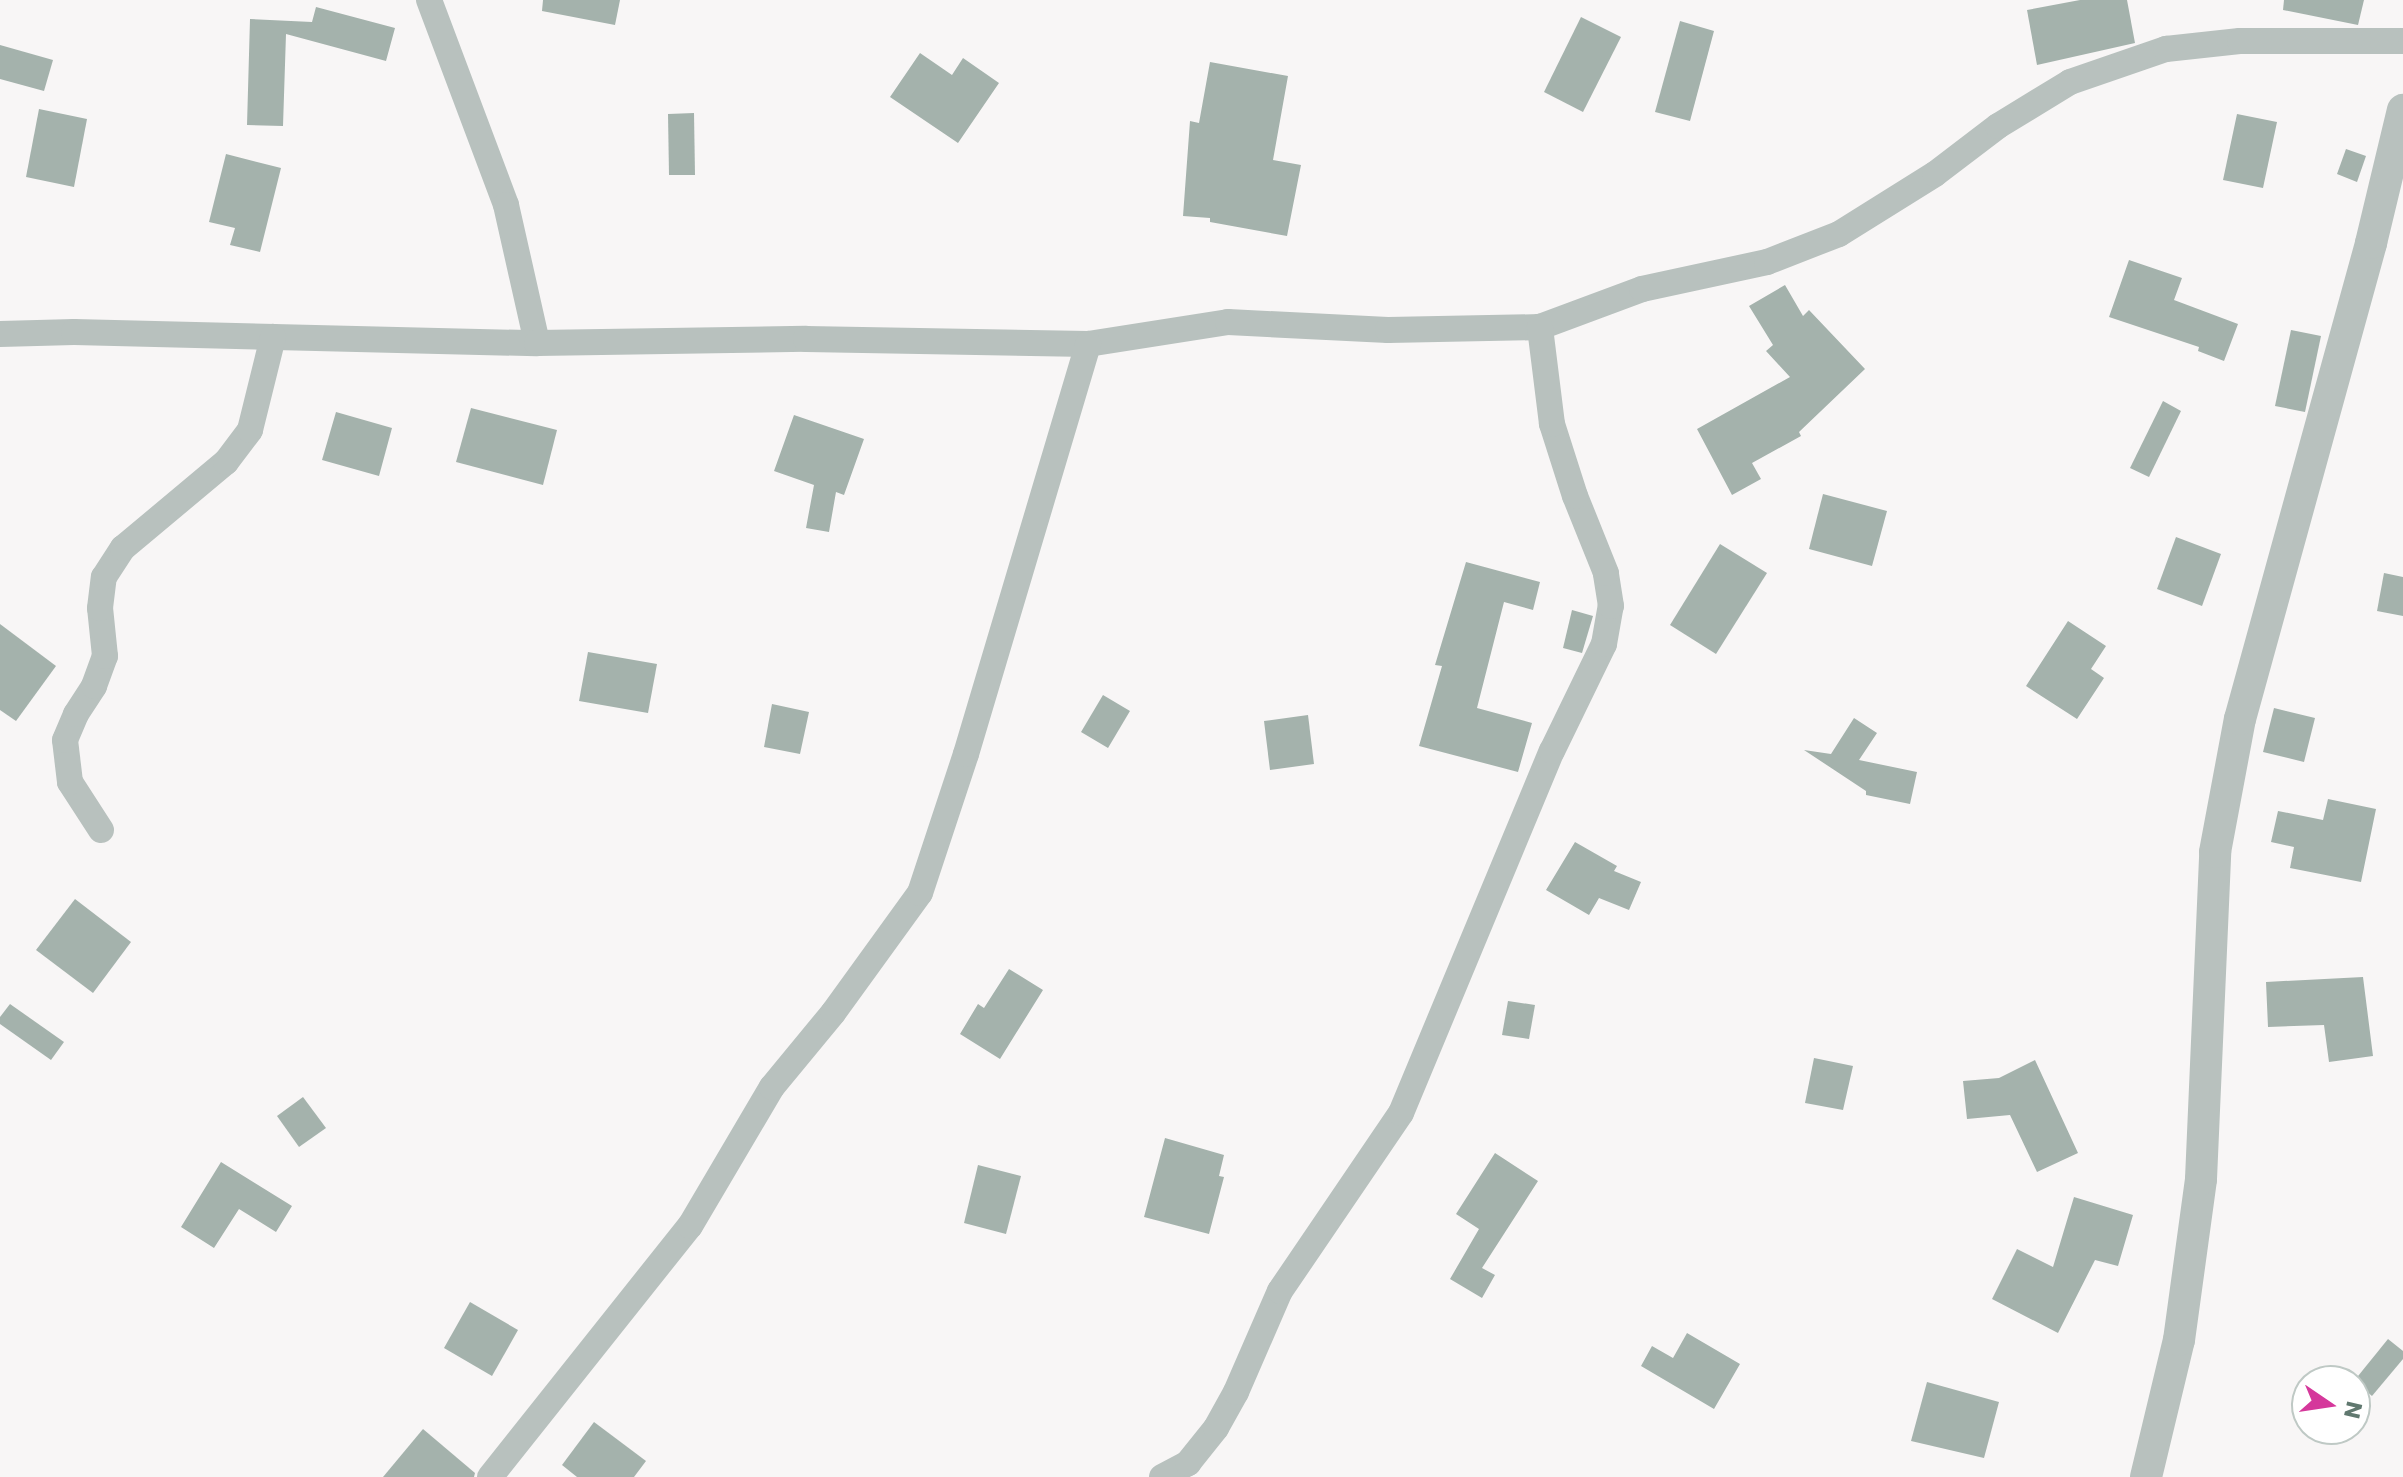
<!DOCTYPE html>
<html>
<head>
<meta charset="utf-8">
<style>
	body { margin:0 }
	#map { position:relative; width:2403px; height:1477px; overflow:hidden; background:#f8f6f6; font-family:Poppins,sans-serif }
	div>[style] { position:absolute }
	.building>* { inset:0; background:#a4b2ac }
	.minor>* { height:26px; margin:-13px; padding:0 13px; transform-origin:13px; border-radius:13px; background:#b8c1be }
	.tertiary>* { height:32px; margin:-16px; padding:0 16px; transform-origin:16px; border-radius:16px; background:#b8c1be }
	span { translate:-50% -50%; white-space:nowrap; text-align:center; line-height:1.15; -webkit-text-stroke:8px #fff; paint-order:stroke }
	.north { position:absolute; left:2291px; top:1365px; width:80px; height:80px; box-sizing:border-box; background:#fff; border:2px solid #bfc9c5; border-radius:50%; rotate:103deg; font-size:22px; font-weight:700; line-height:32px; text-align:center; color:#60786f }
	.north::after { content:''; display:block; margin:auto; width:28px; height:36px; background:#d5389b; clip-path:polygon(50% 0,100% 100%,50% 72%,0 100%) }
</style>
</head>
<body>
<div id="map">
	<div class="building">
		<i style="clip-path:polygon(543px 0,620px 0,615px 25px,542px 11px)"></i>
		<i style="clip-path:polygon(2080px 0,2127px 0,2135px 43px,2037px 65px,2027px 10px)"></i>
		<i style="clip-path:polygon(2284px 0,2364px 0,2358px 25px,2283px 10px)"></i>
		<i style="clip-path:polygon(316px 7px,395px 28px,386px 61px,286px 34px,283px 126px,247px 125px,250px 19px,312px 22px)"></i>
		<i style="clip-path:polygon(1581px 17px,1621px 37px,1583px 112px,1544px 92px)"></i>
		<i style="clip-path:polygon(1680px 21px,1714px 31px,1690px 121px,1655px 112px)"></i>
		<i style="clip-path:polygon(0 45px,53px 60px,44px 91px,0 79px)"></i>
		<i style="clip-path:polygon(920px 53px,952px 75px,963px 58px,999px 83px,958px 143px,890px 97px)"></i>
		<i style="clip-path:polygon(1210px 62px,1288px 76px,1273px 160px,1301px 165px,1287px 236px,1210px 222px,1210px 218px,1183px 216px,1190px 121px,1199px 123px)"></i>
		<i style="clip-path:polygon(39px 109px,87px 119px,74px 187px,26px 177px)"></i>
		<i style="clip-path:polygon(694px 113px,695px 175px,669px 175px,668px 114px)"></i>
		<i style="clip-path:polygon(2237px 114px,2277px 122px,2263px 188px,2223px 180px)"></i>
		<i style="clip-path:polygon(2346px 149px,2366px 156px,2357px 182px,2337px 174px)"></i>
		<i style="clip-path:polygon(226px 154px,281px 168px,260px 252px,230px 245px,235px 228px,209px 222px)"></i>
		<i style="clip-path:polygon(2129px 260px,2182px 278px,2174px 300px,2238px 324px,2224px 361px,2198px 351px,2199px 347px,2109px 317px)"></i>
		<i style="clip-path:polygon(1785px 285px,1803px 316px,1809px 310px,1865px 369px,1799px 432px,1801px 436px,1752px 463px,1761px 479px,1732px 495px,1697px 429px,1790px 377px,1766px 351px,1773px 345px,1749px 306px)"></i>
		<i style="clip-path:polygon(2291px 330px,2321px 336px,2305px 412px,2275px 406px)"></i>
		<i style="clip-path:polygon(2163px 401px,2181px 411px,2149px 477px,2130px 468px)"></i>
		<i style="clip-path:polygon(471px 408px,557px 430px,543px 485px,456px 462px)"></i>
		<i style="clip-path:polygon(336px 412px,392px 428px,379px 476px,322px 460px)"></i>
		<i style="clip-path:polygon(794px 415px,864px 439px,844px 495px,836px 492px,829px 532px,806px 528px,814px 485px,774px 471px)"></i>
		<i style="clip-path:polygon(1823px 494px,1887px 511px,1872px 566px,1809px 549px)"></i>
		<i style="clip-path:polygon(2176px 537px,2221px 554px,2202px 606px,2157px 589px)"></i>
		<i style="clip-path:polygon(1720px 544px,1767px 573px,1716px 654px,1670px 625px)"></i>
		<i style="clip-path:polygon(1466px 562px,1540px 582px,1533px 610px,1504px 602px,1477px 708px,1532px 723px,1518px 772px,1419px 746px,1442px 666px,1435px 665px)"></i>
		<i style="clip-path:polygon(2384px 573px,2403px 577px,2403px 616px,2377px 611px)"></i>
		<i style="clip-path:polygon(1572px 610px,1593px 616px,1582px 653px,1563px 648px)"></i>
		<i style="clip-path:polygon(2068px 621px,2106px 646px,2091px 669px,2104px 678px,2077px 719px,2026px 686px)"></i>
		<i style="clip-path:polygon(0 624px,56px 666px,16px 721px,0 710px)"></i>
		<i style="clip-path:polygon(588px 652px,657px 664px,648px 713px,579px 701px)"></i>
		<i style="clip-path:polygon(1103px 695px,1130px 711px,1108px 748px,1081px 732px)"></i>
		<i style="clip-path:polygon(772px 704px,809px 712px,800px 754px,764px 747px)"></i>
		<i style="clip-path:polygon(2274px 708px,2315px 718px,2304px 762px,2263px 752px)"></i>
		<i style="clip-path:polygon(1308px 715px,1314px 764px,1270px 770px,1264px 721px)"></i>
		<i style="clip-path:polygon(1854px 718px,1877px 733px,1859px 760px,1917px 772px,1910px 804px,1866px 795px,1866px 791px,1804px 750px,1831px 754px)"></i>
		<i style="clip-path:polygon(2328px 799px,2376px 809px,2361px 882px,2290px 868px,2294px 847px,2271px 842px,2278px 811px,2323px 820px)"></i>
		<i style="clip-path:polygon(1575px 842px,1617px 866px,1614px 871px,1641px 882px,1629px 910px,1599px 898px,1589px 915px,1546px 890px)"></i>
		<i style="clip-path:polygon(75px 899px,131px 942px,93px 993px,36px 950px)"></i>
		<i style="clip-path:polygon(1009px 969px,1043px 990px,1000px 1059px,960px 1034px,978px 1004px,984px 1008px)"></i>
		<i style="clip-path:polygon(2363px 977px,2373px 1056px,2329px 1062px,2324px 1025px,2268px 1027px,2266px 982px)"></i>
		<i style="clip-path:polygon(1508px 1001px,1535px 1005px,1529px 1039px,1502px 1035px)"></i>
		<i style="clip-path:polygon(10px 1004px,64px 1042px,51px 1060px,0 1024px,0 1017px)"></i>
		<i style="clip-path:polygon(1814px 1058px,1853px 1066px,1843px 1110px,1805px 1103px)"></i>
		<i style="clip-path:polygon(2035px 1060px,2078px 1153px,2037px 1172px,2010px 1115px,1967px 1119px,1963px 1081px,1999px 1078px)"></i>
		<i style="clip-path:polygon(303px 1097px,326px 1128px,299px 1147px,277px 1116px)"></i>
		<i style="clip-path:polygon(1165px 1138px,1224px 1155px,1219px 1176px,1224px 1177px,1209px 1234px,1144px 1217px)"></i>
		<i style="clip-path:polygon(1495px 1153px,1538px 1181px,1482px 1268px,1495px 1275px,1482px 1298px,1450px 1279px,1479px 1229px,1456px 1214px)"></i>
		<i style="clip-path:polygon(221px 1162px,292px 1206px,276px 1232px,239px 1209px,214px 1248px,181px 1227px)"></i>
		<i style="clip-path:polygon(978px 1165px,1021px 1176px,1006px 1234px,964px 1223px)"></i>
		<i style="clip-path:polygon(2074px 1197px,2133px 1215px,2118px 1266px,2095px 1260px,2058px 1333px,1992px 1299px,2017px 1249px,2053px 1267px)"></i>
		<i style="clip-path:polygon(470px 1302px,518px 1330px,492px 1376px,444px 1348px)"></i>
		<i style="clip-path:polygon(1687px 1333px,1740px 1364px,1714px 1409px,1641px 1366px,1652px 1346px,1673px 1358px)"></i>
		<i style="clip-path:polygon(2388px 1339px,2403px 1351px,2403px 1359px,2372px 1396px,2354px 1381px)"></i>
		<i style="clip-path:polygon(1927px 1382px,1999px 1402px,1984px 1458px,1911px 1441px)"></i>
		<i style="clip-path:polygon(594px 1422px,646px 1461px,634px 1477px,577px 1477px,562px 1465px)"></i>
		<i style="clip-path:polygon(423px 1429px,475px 1473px,474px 1477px,383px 1477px)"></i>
	</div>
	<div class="minor">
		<i style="left:429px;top:0;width:219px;rotate:69.4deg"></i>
		<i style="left:506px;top:205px;width:141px;rotate:77.3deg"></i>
		<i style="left:0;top:334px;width:74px;rotate:-1.5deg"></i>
		<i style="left:74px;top:332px;width:463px;rotate:1.4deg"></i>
		<i style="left:537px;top:343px;width:269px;rotate:-0.9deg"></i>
		<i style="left:806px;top:339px;width:282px;rotate:1deg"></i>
		<i style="left:1088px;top:344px;width:142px;rotate:-8.9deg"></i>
		<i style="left:1228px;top:322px;width:160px;rotate:2.9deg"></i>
		<i style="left:1388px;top:330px;width:152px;rotate:-1.1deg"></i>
		<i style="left:1540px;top:327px;width:109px;rotate:-20.4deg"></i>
		<i style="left:1642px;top:289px;width:128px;rotate:-12.2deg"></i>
		<i style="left:1767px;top:262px;width:77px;rotate:-21.3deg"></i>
		<i style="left:1839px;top:234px;width:113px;rotate:-32deg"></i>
		<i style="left:1935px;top:174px;width:79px;rotate:-37.3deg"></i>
		<i style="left:1998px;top:126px;width:84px;rotate:-31.4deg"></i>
		<i style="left:2070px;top:82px;width:102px;rotate:-19deg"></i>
		<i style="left:2166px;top:49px;width:74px;rotate:-6.2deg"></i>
		<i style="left:2240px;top:41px;width:163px"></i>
		<i style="left:101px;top:830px;width:57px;rotate:-122.9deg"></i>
		<i style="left:70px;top:782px;width:42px;rotate:-96.8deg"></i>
		<i style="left:65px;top:740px;width:28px;rotate:-67deg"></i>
		<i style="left:76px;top:714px;width:33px;rotate:-57deg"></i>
		<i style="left:94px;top:686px;width:32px;rotate:-70deg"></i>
		<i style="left:105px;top:656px;width:48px;rotate:-95.9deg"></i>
		<i style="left:100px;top:608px;width:31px;rotate:-83deg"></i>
		<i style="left:104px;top:577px;width:35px;rotate:-57deg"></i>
		<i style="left:123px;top:548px;width:134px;rotate:-39.9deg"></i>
		<i style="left:226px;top:462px;width:40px;rotate:-53deg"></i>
		<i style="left:250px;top:430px;width:96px;rotate:-76.1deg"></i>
		<i style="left:490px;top:1477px;width:321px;rotate:-51.5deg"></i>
		<i style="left:690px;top:1226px;width:161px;rotate:-59.5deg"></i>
		<i style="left:772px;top:1087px;width:96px;rotate:-50.5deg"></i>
		<i style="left:833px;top:1013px;width:148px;rotate:-54.1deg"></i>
		<i style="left:920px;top:893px;width:146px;rotate:-71.7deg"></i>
		<i style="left:966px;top:754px;width:428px;rotate:-73.4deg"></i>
		<i style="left:1162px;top:1477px;width:30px;rotate:-28deg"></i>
		<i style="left:1188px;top:1463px;width:45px;rotate:-51.3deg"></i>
		<i style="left:1216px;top:1428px;width:41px;rotate:-60.9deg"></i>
		<i style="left:1236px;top:1392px;width:110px;rotate:-66.5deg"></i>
		<i style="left:1280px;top:1291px;width:215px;rotate:-55.8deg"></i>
		<i style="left:1401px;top:1113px;width:392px;rotate:-67.4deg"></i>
		<i style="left:1552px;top:751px;width:119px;rotate:-64.1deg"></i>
		<i style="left:1604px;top:644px;width:39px;rotate:-80deg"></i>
		<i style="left:1611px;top:606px;width:33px;rotate:-99deg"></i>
		<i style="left:1606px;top:573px;width:83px;rotate:-111.9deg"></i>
		<i style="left:1575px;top:496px;width:76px;rotate:-107.7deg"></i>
		<i style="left:1552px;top:424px;width:98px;rotate:-97.1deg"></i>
	</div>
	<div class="tertiary">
		<i style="left:2146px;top:1477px;width:141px;rotate:-76.5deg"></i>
		<i style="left:2179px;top:1340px;width:162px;rotate:-82.2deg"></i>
		<i style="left:2201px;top:1179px;width:327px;rotate:-87.5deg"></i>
		<i style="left:2215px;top:852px;width:135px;rotate:-79.4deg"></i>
		<i style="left:2240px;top:719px;width:494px;rotate:-74.6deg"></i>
		<i style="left:2371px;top:243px;width:137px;rotate:-76.5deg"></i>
	</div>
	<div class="north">N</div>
</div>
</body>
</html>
